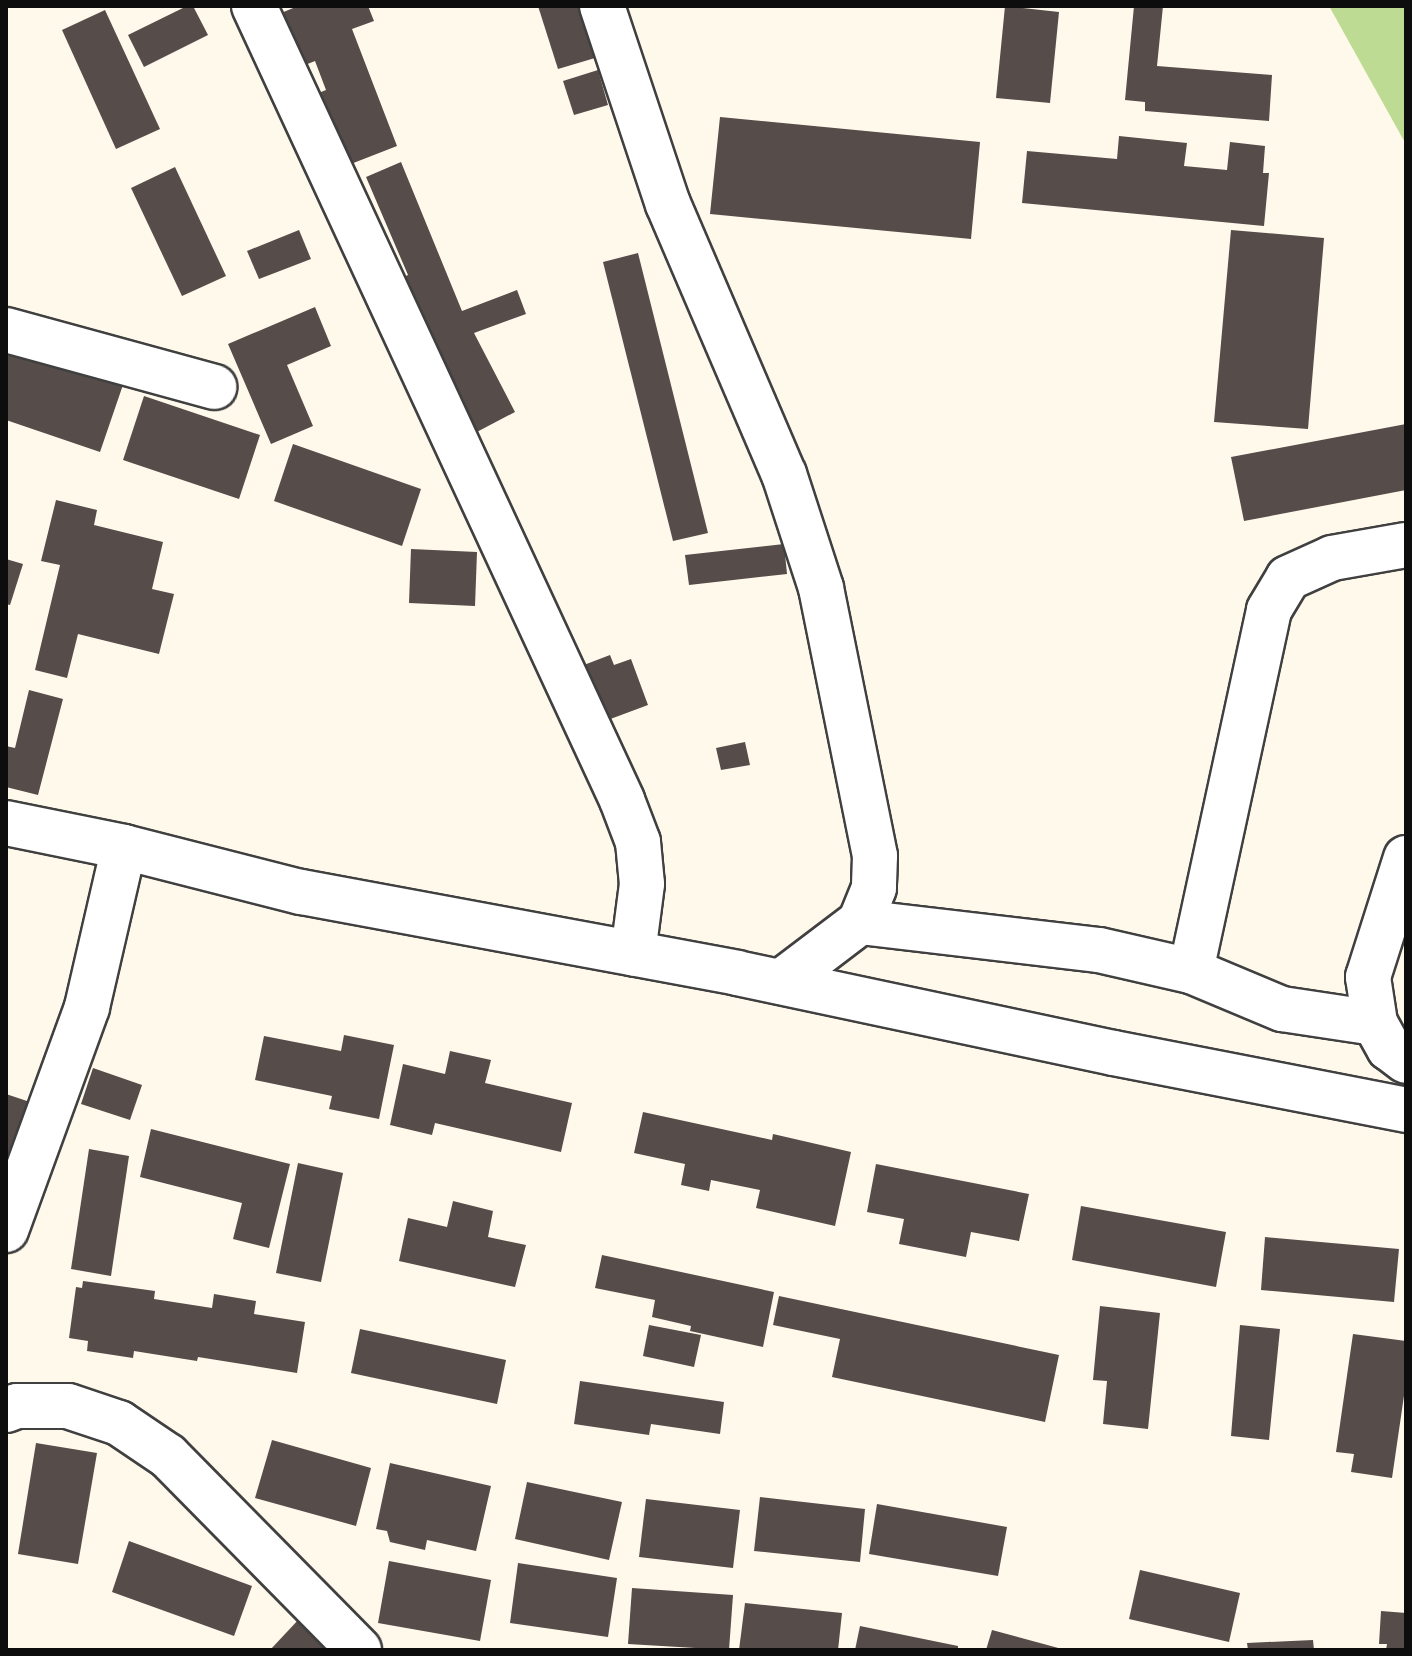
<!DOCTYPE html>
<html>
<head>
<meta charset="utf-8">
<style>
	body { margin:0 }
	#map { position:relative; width:1412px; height:1656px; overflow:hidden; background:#fff9ec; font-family:"PT Serif",serif }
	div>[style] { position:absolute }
	.forest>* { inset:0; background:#bedb94 }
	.building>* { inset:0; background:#564c49 }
	.roads { filter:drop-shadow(2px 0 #404040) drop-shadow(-2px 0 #404040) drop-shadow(0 2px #404040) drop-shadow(0 -2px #404040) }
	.minor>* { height:44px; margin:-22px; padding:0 22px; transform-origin:22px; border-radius:22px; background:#fff }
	span { translate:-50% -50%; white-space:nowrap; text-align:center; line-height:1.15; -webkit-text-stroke:8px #fff; paint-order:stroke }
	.frame { position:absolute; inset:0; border:8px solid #0d0d0d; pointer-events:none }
</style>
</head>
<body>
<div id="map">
	<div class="forest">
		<i style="clip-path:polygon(1329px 6px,1406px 6px,1406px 143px,1403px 139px)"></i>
	</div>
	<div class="building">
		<i style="clip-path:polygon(187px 6px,193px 6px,208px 35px,144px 67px,128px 35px)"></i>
		<i style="clip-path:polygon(298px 6px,368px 6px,374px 21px,352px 29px,397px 146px,338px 169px,306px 98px,326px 90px,315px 61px,295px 69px,274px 16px)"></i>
		<i style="clip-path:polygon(538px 6px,579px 6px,595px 58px,558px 69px)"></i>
		<i style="clip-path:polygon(1005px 6px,1059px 12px,1050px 103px,996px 98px)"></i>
		<i style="clip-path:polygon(1134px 6px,1163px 6px,1157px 66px,1272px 75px,1269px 121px,1145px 111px,1145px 102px,1125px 100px)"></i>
		<i style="clip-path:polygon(105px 10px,160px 129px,116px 149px,62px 30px)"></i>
		<i style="clip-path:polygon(598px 70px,608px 105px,574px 115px,563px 81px)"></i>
		<i style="clip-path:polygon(720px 117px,980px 142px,971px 239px,710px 214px)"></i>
		<i style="clip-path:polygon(1119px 136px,1187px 143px,1184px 166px,1227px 170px,1230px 142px,1265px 146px,1263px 173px,1269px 173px,1264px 226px,1022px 203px,1027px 151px,1117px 159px)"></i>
		<i style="clip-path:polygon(401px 162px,462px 311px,517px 290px,526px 314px,474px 333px,515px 412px,473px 434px,395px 281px,408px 275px,366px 177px)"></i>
		<i style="clip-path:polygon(175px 167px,226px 276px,182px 296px,131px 188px)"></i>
		<i style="clip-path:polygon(299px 230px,311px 259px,259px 279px,247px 251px)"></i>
		<i style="clip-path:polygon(1231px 230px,1324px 238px,1308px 429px,1214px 422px)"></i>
		<i style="clip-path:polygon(638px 253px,708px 533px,673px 541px,603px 262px)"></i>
		<i style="clip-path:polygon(315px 307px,331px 346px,287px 365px,313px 426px,271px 444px,228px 344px)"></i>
		<i style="clip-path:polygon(23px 345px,125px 379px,100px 452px,6px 420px,6px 352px,19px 357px)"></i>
		<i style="clip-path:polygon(144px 396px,260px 435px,239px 499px,123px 460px)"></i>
		<i style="clip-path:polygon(1406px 424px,1406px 490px,1244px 521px,1231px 457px)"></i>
		<i style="clip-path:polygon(293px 444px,421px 489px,402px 546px,274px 501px)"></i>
		<i style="clip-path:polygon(56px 500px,97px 510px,94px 525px,163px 542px,152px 589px,174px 594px,159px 654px,78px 634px,67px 678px,35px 670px,60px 565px,41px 561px)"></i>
		<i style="clip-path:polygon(784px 544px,787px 574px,689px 585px,685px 555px)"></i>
		<i style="clip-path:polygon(411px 549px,477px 552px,475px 606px,409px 603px)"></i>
		<i style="clip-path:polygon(6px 559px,23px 564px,10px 605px,6px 604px)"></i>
		<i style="clip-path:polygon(610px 655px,614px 665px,631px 659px,648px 705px,597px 724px,576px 668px)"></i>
		<i style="clip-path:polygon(29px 690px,63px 699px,38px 795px,6px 787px,6px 746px,15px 748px)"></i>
		<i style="clip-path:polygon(745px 742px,750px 765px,721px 770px,716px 748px)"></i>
		<i style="clip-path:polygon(344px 1035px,394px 1045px,379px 1119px,329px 1109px,332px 1096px,255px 1080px,264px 1036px,341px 1051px)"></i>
		<i style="clip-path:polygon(450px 1051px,491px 1060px,485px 1083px,572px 1103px,561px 1152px,435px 1123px,432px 1135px,390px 1125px,403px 1064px,445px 1074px)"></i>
		<i style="clip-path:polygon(93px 1068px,142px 1085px,130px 1120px,81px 1104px)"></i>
		<i style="clip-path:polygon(6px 1094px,30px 1102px,6px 1172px)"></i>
		<i style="clip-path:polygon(643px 1112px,772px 1140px,773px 1134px,851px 1152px,835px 1226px,756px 1208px,760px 1190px,711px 1180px,709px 1191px,681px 1185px,685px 1164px,634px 1153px)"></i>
		<i style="clip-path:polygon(151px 1129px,290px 1164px,269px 1248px,233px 1239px,242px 1203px,140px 1177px)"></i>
		<i style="clip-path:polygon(89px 1149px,129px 1156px,111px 1276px,71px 1269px)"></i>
		<i style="clip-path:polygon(298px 1163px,343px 1173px,321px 1282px,276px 1273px)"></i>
		<i style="clip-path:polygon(876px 1164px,1029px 1194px,1019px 1241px,971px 1232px,966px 1257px,899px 1244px,904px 1219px,867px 1212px)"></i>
		<i style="clip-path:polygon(453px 1201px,493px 1211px,488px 1237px,526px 1245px,515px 1287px,399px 1261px,408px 1218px,447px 1227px)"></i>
		<i style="clip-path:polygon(1081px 1206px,1226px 1232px,1216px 1287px,1072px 1260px)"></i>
		<i style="clip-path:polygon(1265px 1237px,1399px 1249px,1394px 1302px,1261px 1290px)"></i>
		<i style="clip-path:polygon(602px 1255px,774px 1292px,763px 1347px,690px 1331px,691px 1326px,652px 1317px,655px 1300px,595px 1288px)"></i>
		<i style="clip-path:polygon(83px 1281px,155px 1291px,154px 1299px,212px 1308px,214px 1294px,256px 1301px,254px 1314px,305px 1322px,297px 1373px,198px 1357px,197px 1361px,134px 1351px,133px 1358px,87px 1351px,88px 1341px,69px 1338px,76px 1287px,82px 1288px)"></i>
		<i style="clip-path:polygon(779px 1296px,1059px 1355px,1045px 1422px,832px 1377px,840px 1339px,773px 1325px)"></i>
		<i style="clip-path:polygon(1100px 1306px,1160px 1313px,1148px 1429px,1103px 1424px,1107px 1381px,1093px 1380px)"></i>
		<i style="clip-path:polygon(649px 1325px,701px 1335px,694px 1367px,643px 1356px)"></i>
		<i style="clip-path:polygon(1240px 1325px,1280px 1329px,1269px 1440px,1231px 1436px)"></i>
		<i style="clip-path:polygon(360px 1329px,506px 1360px,497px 1404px,351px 1373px)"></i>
		<i style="clip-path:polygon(1353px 1334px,1406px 1341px,1406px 1382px,1392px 1478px,1351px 1472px,1354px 1454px,1336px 1452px)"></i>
		<i style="clip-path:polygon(580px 1381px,724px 1402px,720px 1434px,651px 1424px,649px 1435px,574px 1424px)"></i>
		<i style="clip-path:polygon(272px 1440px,371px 1468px,356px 1526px,255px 1498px)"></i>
		<i style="clip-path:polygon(36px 1443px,97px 1453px,78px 1564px,18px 1554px)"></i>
		<i style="clip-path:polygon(390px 1463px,491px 1486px,476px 1551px,427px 1540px,425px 1550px,390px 1542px,387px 1531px,376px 1529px)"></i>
		<i style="clip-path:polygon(527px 1482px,622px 1502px,609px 1560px,515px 1539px)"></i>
		<i style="clip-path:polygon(760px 1497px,865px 1509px,860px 1562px,754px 1551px)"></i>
		<i style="clip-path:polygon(646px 1499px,740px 1510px,733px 1568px,639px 1557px)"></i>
		<i style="clip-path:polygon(877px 1504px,1007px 1527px,998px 1576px,869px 1554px)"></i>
		<i style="clip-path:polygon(129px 1541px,252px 1586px,234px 1636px,112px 1592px)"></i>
		<i style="clip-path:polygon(389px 1561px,491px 1580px,480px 1641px,378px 1623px)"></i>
		<i style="clip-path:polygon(518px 1563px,617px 1578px,608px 1637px,510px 1623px)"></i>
		<i style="clip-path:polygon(1140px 1570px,1240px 1593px,1229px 1642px,1129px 1619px)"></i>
		<i style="clip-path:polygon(632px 1588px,733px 1595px,729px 1650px,628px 1644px)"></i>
		<i style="clip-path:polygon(745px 1603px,842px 1613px,838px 1650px,739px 1650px)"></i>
		<i style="clip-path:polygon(1381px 1611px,1406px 1613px,1406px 1650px,1386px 1650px,1387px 1644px,1379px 1644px)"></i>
		<i style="clip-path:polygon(300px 1618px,334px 1650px,270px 1650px)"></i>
		<i style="clip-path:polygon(860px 1626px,958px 1646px,958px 1650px,855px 1650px)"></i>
		<i style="clip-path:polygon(992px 1630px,1062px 1649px,1062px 1650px,986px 1650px)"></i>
		<i style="clip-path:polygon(1313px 1640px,1314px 1650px,1248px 1650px,1247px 1643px)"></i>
	</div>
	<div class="roads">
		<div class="minor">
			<i style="left:254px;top:6px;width:875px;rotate:65.13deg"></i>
			<i style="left:622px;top:800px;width:45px;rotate:69.1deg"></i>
			<i style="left:638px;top:842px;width:42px;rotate:84.6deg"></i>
			<i style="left:642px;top:884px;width:70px;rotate:97.4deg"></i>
			<i style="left:602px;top:6px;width:209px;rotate:71.6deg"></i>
			<i style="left:668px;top:204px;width:294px;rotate:66.8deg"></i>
			<i style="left:784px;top:474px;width:120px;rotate:72deg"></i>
			<i style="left:821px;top:588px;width:273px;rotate:78.6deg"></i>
			<i style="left:875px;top:856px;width:32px;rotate:92deg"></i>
			<i style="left:874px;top:888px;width:37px;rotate:112deg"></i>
			<i style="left:860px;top:922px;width:99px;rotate:142.8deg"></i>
			<i style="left:6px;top:330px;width:216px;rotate:15.3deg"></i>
			<i style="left:6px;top:823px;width:120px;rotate:11.5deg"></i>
			<i style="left:124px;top:847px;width:183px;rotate:14.3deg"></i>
			<i style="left:301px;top:892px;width:443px;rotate:10.5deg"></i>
			<i style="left:737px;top:973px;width:385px;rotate:12deg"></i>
			<i style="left:1114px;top:1053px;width:298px;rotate:11deg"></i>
			<i style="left:1406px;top:858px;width:125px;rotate:107.7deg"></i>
			<i style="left:1368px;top:977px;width:47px;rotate:81.3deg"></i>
			<i style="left:1375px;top:1023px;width:29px;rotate:61deg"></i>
			<i style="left:1389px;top:1048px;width:21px;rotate:37deg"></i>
			<i style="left:860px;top:922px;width:241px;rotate:6.7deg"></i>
			<i style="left:1099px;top:950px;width:94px;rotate:12.9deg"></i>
			<i style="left:1191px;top:971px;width:99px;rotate:22.7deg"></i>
			<i style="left:1282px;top:1009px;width:94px;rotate:8.6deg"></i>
			<i style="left:1191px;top:971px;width:369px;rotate:-77.8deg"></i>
			<i style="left:1269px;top:610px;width:37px;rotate:-59deg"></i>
			<i style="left:1288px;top:578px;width:48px;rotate:-24.4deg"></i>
			<i style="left:1332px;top:558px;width:75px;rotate:-10deg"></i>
			<i style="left:6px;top:1230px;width:237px;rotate:-70deg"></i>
			<i style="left:87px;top:1007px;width:164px;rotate:-77deg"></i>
			<i style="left:6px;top:1410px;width:12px;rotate:-20deg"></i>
			<i style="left:17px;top:1406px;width:51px"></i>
			<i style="left:68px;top:1406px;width:54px;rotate:18.4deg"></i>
			<i style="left:119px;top:1423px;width:59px;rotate:34deg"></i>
			<i style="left:168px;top:1456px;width:272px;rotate:45.4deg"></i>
		</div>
	</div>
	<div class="frame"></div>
</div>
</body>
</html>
